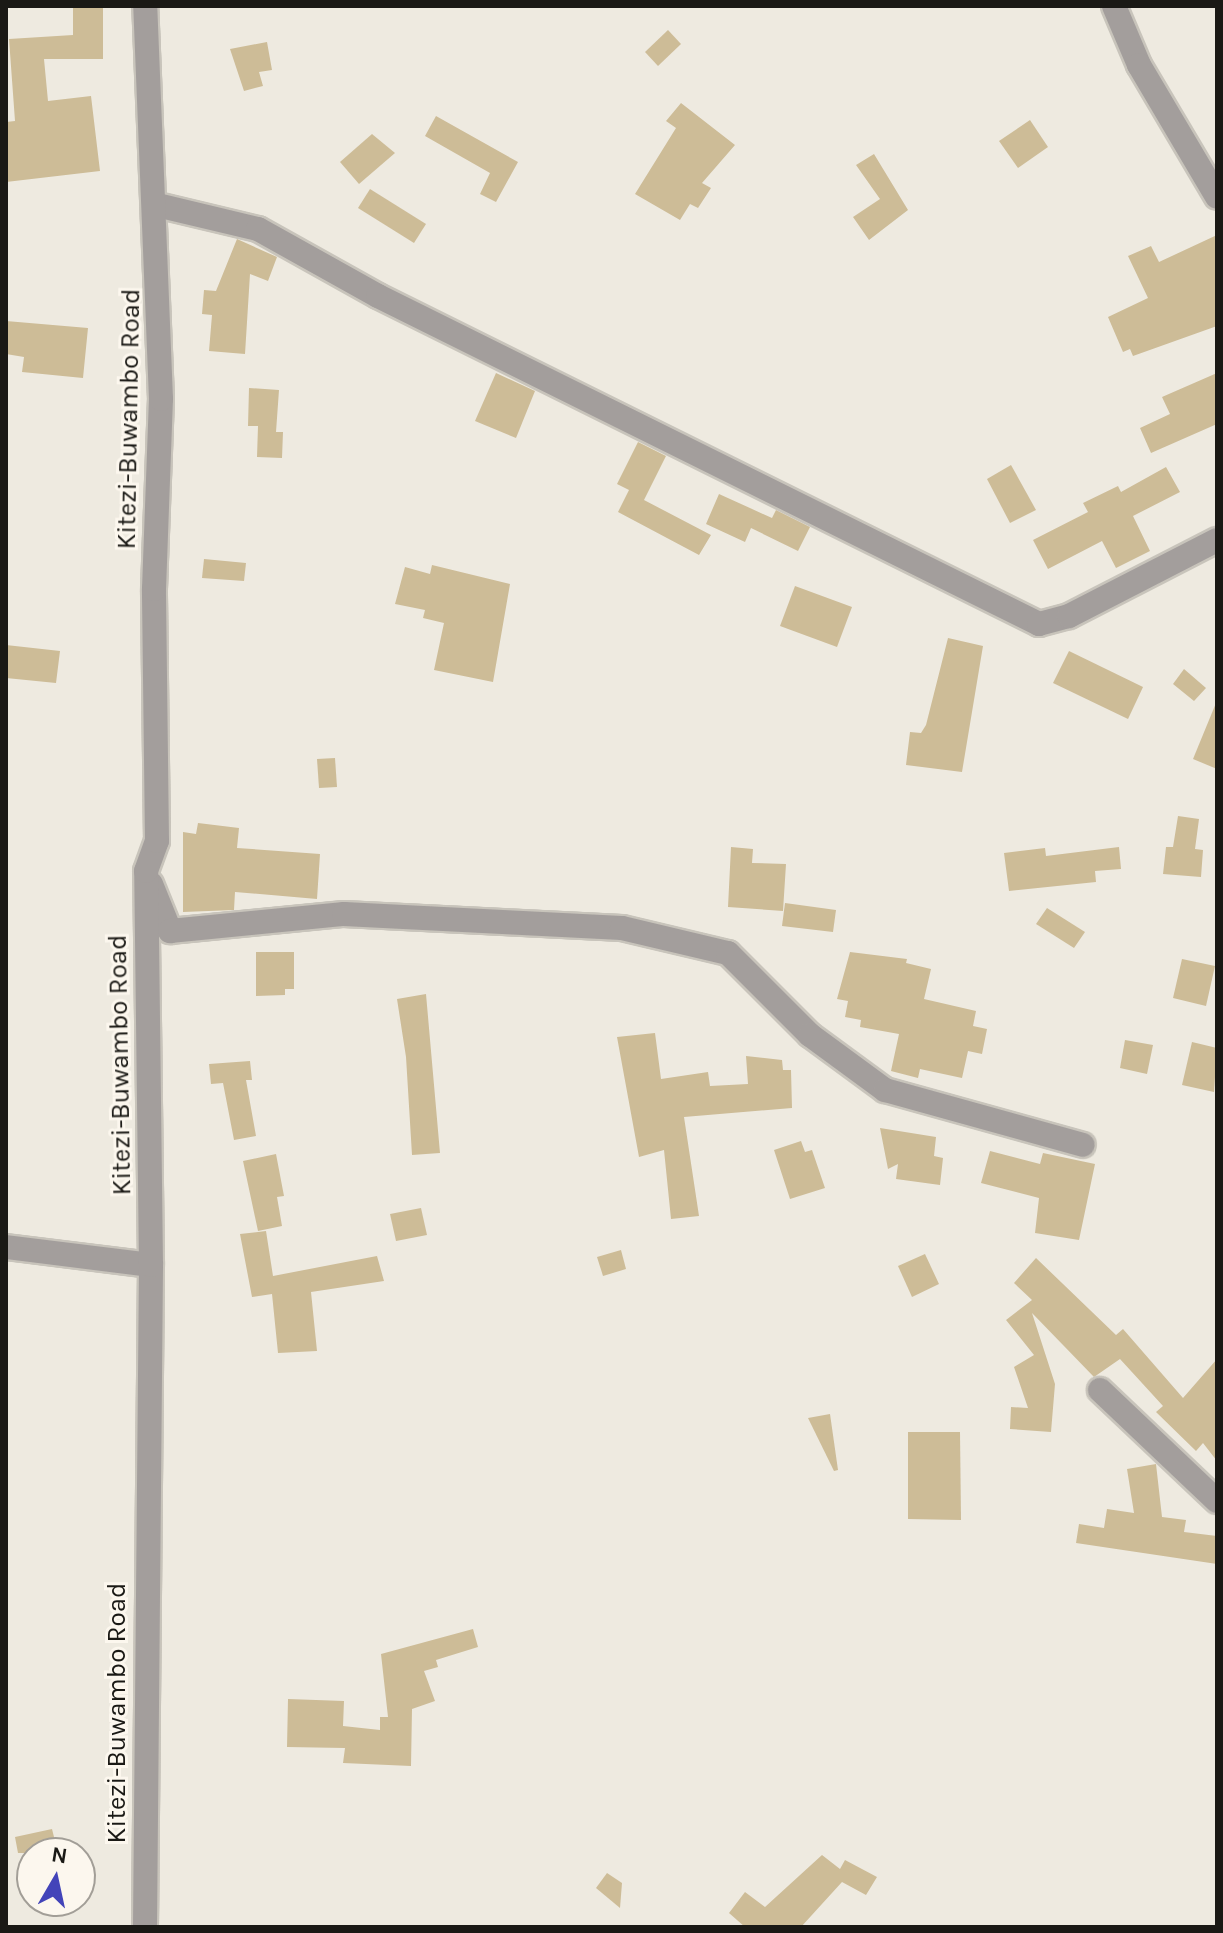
<!DOCTYPE html>
<html>
<head>
<meta charset="utf-8">
<style>
	body { margin:0 }
	#map { position:relative; width:1223px; height:1933px; overflow:hidden; background:#eeeae0; font-family:Karla,sans-serif }
	div>[style] { position:absolute }
	.building>* { inset:0; background:#cdbc97 }
	.roads { filter:drop-shadow(2px 0 #c8c4bb) drop-shadow(-2px 0 #c8c4bb) drop-shadow(0 2px #c8c4bb) drop-shadow(0 -2px #c8c4bb) }
	.minor>* { height:24px; margin:-12px; padding:0 12px; transform-origin:12px; border-radius:12px; background:#a39e9c }
	span { translate:-50% -50%; white-space:nowrap; text-align:center; line-height:1.15; -webkit-text-stroke:6px #fcf7ee; paint-order:stroke }
	.street-label { font-size:26px; color:#1a1915 }
	.frame { position:absolute; inset:0; border:8px solid #1a1915; pointer-events:none }
	.north { position:absolute; left:16px; top:1837px; width:80px; height:80px; box-sizing:border-box; background:#fcf7ee; border:2px solid #a29e97; border-radius:50%; rotate:9deg; font-size:22px; font-weight:700; line-height:32px; text-align:center; color:#1a1915 }
	.north::after { content:''; display:block; margin:auto; width:28px; height:36px; background:#4344b9; clip-path:polygon(50% 0,100% 100%,50% 72%,0 100%) }
</style>
</head>
<body>
<div id="map">
	<div class="building">
		<i style="clip-path:polygon(73px 6px,103px 6px,103px 59px,44px 59px,48px 101px,91px 96px,100px 171px,6px 182px,6px 122px,15px 121px,9px 39px,73px 35px)"></i>
		<i style="clip-path:polygon(668px 30px,681px 44px,658px 66px,645px 52px)"></i>
		<i style="clip-path:polygon(267px 42px,272px 70px,259px 72px,263px 86px,244px 91px,230px 49px)"></i>
		<i style="clip-path:polygon(681px 103px,735px 145px,702px 183px,711px 188px,698px 208px,690px 204px,680px 220px,635px 194px,676px 128px,666px 121px)"></i>
		<i style="clip-path:polygon(436px 116px,518px 162px,496px 202px,480px 194px,490px 173px,425px 136px)"></i>
		<i style="clip-path:polygon(1030px 120px,1048px 147px,1018px 168px,999px 141px)"></i>
		<i style="clip-path:polygon(372px 134px,395px 153px,359px 184px,340px 162px)"></i>
		<i style="clip-path:polygon(874px 154px,908px 210px,869px 240px,853px 217px,880px 199px,856px 165px)"></i>
		<i style="clip-path:polygon(370px 189px,426px 224px,414px 243px,358px 208px)"></i>
		<i style="clip-path:polygon(1217px 235px,1217px 326px,1133px 356px,1130px 349px,1123px 352px,1108px 317px,1148px 298px,1128px 256px,1151px 246px,1159px 262px)"></i>
		<i style="clip-path:polygon(237px 239px,277px 257px,268px 281px,250px 274px,245px 354px,209px 351px,212px 315px,202px 314px,204px 290px,216px 291px)"></i>
		<i style="clip-path:polygon(6px 321px,88px 328px,83px 378px,22px 372px,24px 357px,6px 354px)"></i>
		<i style="clip-path:polygon(496px 373px,535px 391px,516px 438px,475px 421px)"></i>
		<i style="clip-path:polygon(1217px 373px,1217px 424px,1151px 453px,1140px 428px,1170px 414px,1162px 397px)"></i>
		<i style="clip-path:polygon(249px 388px,279px 390px,276px 432px,283px 432px,282px 458px,257px 457px,258px 426px,248px 426px)"></i>
		<i style="clip-path:polygon(638px 442px,666px 456px,644px 500px,711px 535px,699px 555px,618px 512px,629px 490px,617px 484px)"></i>
		<i style="clip-path:polygon(1011px 465px,1036px 510px,1010px 523px,987px 479px)"></i>
		<i style="clip-path:polygon(1166px 467px,1180px 492px,1133px 516px,1150px 551px,1116px 568px,1102px 541px,1048px 569px,1033px 540px,1088px 512px,1083px 503px,1118px 486px,1121px 492px)"></i>
		<i style="clip-path:polygon(719px 494px,772px 518px,776px 510px,810px 527px,798px 551px,751px 528px,745px 542px,706px 524px)"></i>
		<i style="clip-path:polygon(204px 559px,246px 563px,244px 581px,202px 578px)"></i>
		<i style="clip-path:polygon(432px 565px,510px 584px,493px 682px,434px 670px,444px 623px,423px 618px,425px 610px,395px 604px,405px 567px,430px 574px)"></i>
		<i style="clip-path:polygon(795px 586px,852px 607px,837px 647px,780px 626px)"></i>
		<i style="clip-path:polygon(948px 638px,983px 646px,962px 772px,906px 765px,910px 732px,921px 733px,926px 725px)"></i>
		<i style="clip-path:polygon(6px 645px,60px 651px,56px 683px,6px 678px)"></i>
		<i style="clip-path:polygon(1069px 651px,1143px 687px,1128px 719px,1053px 683px)"></i>
		<i style="clip-path:polygon(1184px 669px,1206px 688px,1194px 701px,1173px 684px)"></i>
		<i style="clip-path:polygon(1216px 703px,1217px 703px,1217px 769px,1193px 759px)"></i>
		<i style="clip-path:polygon(335px 758px,337px 787px,319px 788px,317px 759px)"></i>
		<i style="clip-path:polygon(1178px 816px,1199px 819px,1195px 849px,1203px 850px,1201px 877px,1163px 874px,1166px 847px,1173px 847px)"></i>
		<i style="clip-path:polygon(198px 823px,239px 828px,237px 848px,320px 854px,317px 899px,235px 892px,234px 910px,183px 912px,183px 832px,196px 834px)"></i>
		<i style="clip-path:polygon(731px 847px,753px 849px,752px 863px,786px 864px,783px 911px,728px 907px)"></i>
		<i style="clip-path:polygon(1119px 847px,1121px 869px,1095px 871px,1096px 882px,1009px 891px,1004px 853px,1045px 848px,1046px 856px)"></i>
		<i style="clip-path:polygon(785px 903px,836px 910px,833px 932px,782px 926px)"></i>
		<i style="clip-path:polygon(1047px 908px,1085px 932px,1074px 948px,1036px 924px)"></i>
		<i style="clip-path:polygon(256px 952px,294px 952px,294px 989px,285px 989px,285px 995px,256px 996px)"></i>
		<i style="clip-path:polygon(850px 952px,907px 959px,906px 963px,931px 969px,924px 999px,976px 1011px,973px 1026px,987px 1029px,982px 1054px,968px 1051px,962px 1078px,920px 1069px,918px 1078px,891px 1071px,899px 1034px,860px 1027px,861px 1020px,845px 1017px,848px 1001px,837px 999px)"></i>
		<i style="clip-path:polygon(1182px 959px,1215px 966px,1206px 1006px,1173px 998px)"></i>
		<i style="clip-path:polygon(426px 994px,440px 1153px,412px 1155px,406px 1057px,397px 999px)"></i>
		<i style="clip-path:polygon(655px 1033px,661px 1079px,708px 1072px,710px 1086px,748px 1084px,746px 1056px,782px 1060px,783px 1070px,791px 1070px,792px 1108px,684px 1117px,699px 1216px,671px 1219px,664px 1150px,639px 1157px,617px 1037px)"></i>
		<i style="clip-path:polygon(1125px 1040px,1153px 1045px,1147px 1074px,1120px 1068px)"></i>
		<i style="clip-path:polygon(1192px 1042px,1217px 1048px,1214px 1092px,1182px 1085px)"></i>
		<i style="clip-path:polygon(250px 1061px,252px 1080px,246px 1080px,256px 1136px,234px 1140px,223px 1083px,211px 1084px,209px 1064px)"></i>
		<i style="clip-path:polygon(880px 1128px,936px 1137px,934px 1156px,943px 1158px,940px 1185px,896px 1179px,898px 1164px,888px 1169px)"></i>
		<i style="clip-path:polygon(801px 1141px,805px 1152px,812px 1150px,825px 1188px,790px 1199px,774px 1150px)"></i>
		<i style="clip-path:polygon(990px 1151px,1040px 1164px,1043px 1153px,1095px 1164px,1079px 1240px,1035px 1233px,1039px 1198px,981px 1183px)"></i>
		<i style="clip-path:polygon(276px 1154px,284px 1196px,277px 1197px,282px 1226px,258px 1231px,243px 1161px)"></i>
		<i style="clip-path:polygon(421px 1208px,427px 1235px,396px 1241px,390px 1214px)"></i>
		<i style="clip-path:polygon(266px 1231px,273px 1276px,377px 1256px,384px 1281px,311px 1292px,317px 1351px,278px 1353px,272px 1294px,252px 1297px,240px 1234px)"></i>
		<i style="clip-path:polygon(621px 1250px,626px 1269px,603px 1276px,597px 1257px)"></i>
		<i style="clip-path:polygon(925px 1254px,939px 1284px,912px 1297px,898px 1266px)"></i>
		<i style="clip-path:polygon(1036px 1258px,1116px 1335px,1123px 1329px,1183px 1398px,1217px 1359px,1217px 1461px,1203px 1443px,1196px 1451px,1156px 1412px,1163px 1406px,1120px 1359px,1094px 1377px,1032px 1313px,1055px 1384px,1051px 1432px,1010px 1429px,1011px 1407px,1028px 1408px,1014px 1367px,1034px 1355px,1006px 1320px,1032px 1300px,1014px 1283px)"></i>
		<i style="clip-path:polygon(830px 1414px,838px 1470px,834px 1471px,808px 1418px)"></i>
		<i style="clip-path:polygon(908px 1432px,960px 1432px,961px 1520px,908px 1519px)"></i>
		<i style="clip-path:polygon(1156px 1464px,1162px 1517px,1186px 1520px,1184px 1532px,1217px 1536px,1217px 1564px,1076px 1543px,1079px 1524px,1104px 1528px,1107px 1509px,1134px 1513px,1127px 1469px)"></i>
		<i style="clip-path:polygon(473px 1629px,478px 1647px,436px 1660px,438px 1667px,424px 1671px,435px 1701px,412px 1709px,411px 1766px,343px 1763px,345px 1748px,287px 1747px,288px 1699px,344px 1701px,343px 1726px,380px 1730px,380px 1717px,388px 1717px,381px 1654px)"></i>
		<i style="clip-path:polygon(52px 1829px,58px 1853px,18px 1853px,15px 1837px)"></i>
		<i style="clip-path:polygon(822px 1855px,840px 1869px,845px 1860px,877px 1877px,866px 1895px,842px 1882px,801px 1927px,745px 1927px,729px 1913px,745px 1892px,765px 1907px)"></i>
		<i style="clip-path:polygon(607px 1873px,622px 1883px,620px 1908px,596px 1888px)"></i>
	</div>
	<div class="roads">
		<div class="minor">
			<i style="left:1114px;top:6px;width:64px;rotate:67deg"></i>
			<i style="left:1139px;top:65px;width:153px;rotate:59.4deg"></i>
			<i style="left:157px;top:205px;width:104px;rotate:13.4deg"></i>
			<i style="left:258px;top:229px;width:137px;rotate:29.2deg"></i>
			<i style="left:378px;top:296px;width:738px;rotate:26.39deg"></i>
			<i style="left:1039px;top:624px;width:31px;rotate:-15deg"></i>
			<i style="left:1069px;top:616px;width:166px;rotate:-27.2deg"></i>
			<i style="left:151px;top:884px;width:51px;rotate:68deg"></i>
			<i style="left:170px;top:931px;width:175px;rotate:-5.6deg"></i>
			<i style="left:344px;top:914px;width:278px;rotate:2.9deg"></i>
			<i style="left:622px;top:928px;width:109px;rotate:13.3deg"></i>
			<i style="left:728px;top:953px;width:116px;rotate:45deg"></i>
			<i style="left:810px;top:1035px;width:93px;rotate:36.3deg"></i>
			<i style="left:885px;top:1090px;width:205px;rotate:15.5deg"></i>
			<i style="left:6px;top:1247px;width:146px;rotate:7.1deg"></i>
			<i style="left:1100px;top:1390px;width:161px;rotate:43.5deg"></i>
			<i style="left:145px;top:1927px;width:662px;rotate:-89.48deg"></i>
			<i style="left:151px;top:1265px;width:394px;rotate:-90.7deg"></i>
			<i style="left:146px;top:871px;width:32px;rotate:-70deg"></i>
			<i style="left:157px;top:841px;width:252px;rotate:-90.7deg"></i>
			<i style="left:154px;top:589px;width:190px;rotate:-87.9deg"></i>
			<i style="left:161px;top:399px;width:393px;rotate:-92.3deg"></i>
		</div>
	</div>
	<div class="street-label">
		<span style="left:129px;top:419px;rotate:-89deg">Kitezi-Buwambo Road</span>
		<span style="left:120px;top:1065px;rotate:-91deg">Kitezi-Buwambo Road</span>
		<span style="left:117px;top:1713px;rotate:-90deg">Kitezi-Buwambo Road</span>
	</div>
	<div class="frame"></div>
	<div class="north">N</div>
</div>
</body>
</html>
